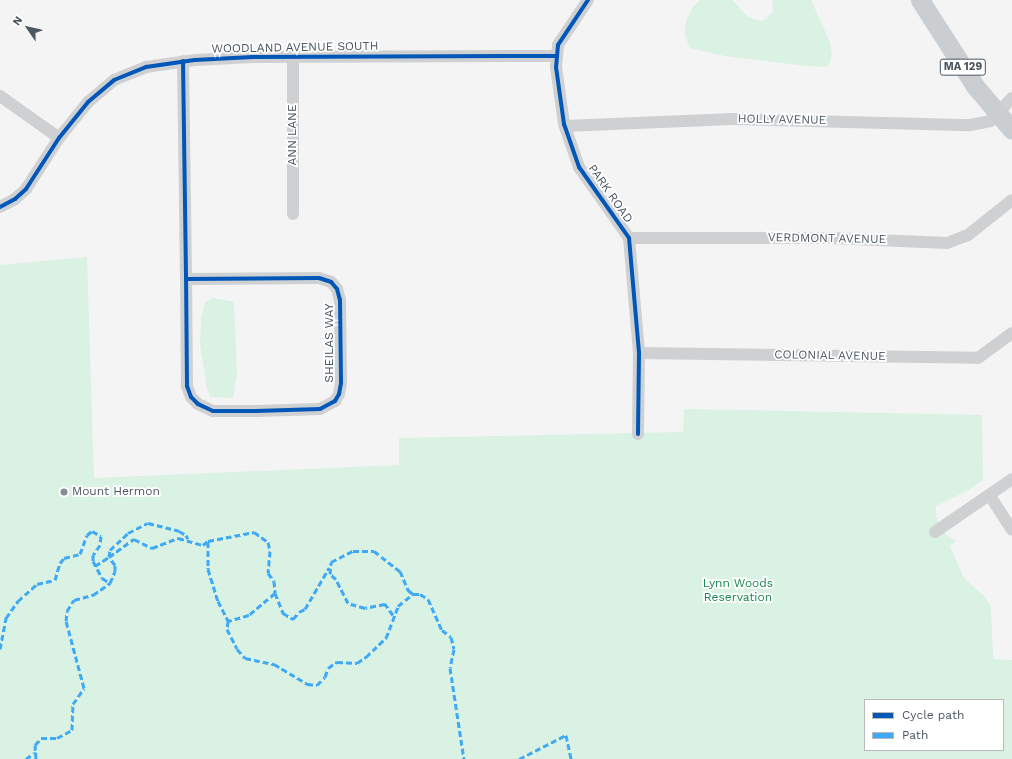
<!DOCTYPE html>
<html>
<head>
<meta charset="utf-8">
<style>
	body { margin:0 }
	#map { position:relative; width:1012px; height:759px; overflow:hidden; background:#f4f4f4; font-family:"Work Sans",sans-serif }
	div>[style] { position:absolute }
	.green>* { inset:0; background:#d9f2e3 }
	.minor>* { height:12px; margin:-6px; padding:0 6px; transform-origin:6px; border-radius:6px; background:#ced0d2 }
	.primary>* { height:19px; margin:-9.5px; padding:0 9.5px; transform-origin:9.5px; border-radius:9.5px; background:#caced1 }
	.quiet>* { height:3px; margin-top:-1.5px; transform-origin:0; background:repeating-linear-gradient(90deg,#3fa9f5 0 6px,transparent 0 9px) }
	.cycleway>* { height:4px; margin:-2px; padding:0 2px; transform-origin:2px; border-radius:2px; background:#0057b8 }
	.dots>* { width:11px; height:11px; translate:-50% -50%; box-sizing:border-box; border:2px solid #fff; border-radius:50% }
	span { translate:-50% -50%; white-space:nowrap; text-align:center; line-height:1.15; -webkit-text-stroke:3.5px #fff; paint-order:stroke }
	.shield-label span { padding:1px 3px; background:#fff; border:1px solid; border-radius:3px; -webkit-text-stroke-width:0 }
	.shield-label { font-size:11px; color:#4a5661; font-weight:700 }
	.street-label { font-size:12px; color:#4a5661 }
	.poi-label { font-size:12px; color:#4a5661 }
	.left { translate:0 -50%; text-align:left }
	.park-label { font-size:12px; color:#17864f }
	.legend { position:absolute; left:864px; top:699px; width:140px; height:52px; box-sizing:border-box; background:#fff; border:1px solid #b7bbc0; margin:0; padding:5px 7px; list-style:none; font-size:12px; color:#4a5661 }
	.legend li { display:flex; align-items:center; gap:8px; height:20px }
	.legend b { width:20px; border:1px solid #b7bbc0 }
	.north { position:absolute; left:8px; top:8px; width:40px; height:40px; -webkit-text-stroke:3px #fff; paint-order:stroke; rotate:304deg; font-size:11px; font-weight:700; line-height:16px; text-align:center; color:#4a5661 }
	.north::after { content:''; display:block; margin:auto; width:14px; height:18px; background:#4a5661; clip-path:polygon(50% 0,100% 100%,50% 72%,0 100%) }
</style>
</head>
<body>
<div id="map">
	<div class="green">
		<i style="clip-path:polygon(700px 0,732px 0,747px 16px,760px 21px,766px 19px,773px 11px,772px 0,811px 0,830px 42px,832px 55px,830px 63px,826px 67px,806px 66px,725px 56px,690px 48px,685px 36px,685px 24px,692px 8px)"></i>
		<i style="clip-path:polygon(evenodd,87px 257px,94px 478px,399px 465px,399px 438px,683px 432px,684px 409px,982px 415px,983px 480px,969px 490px,936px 506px,936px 516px,944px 533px,956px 541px,950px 546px,964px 578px,985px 597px,991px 607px,993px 659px,1012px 660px,1012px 759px,0 759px,0 265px,87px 257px,865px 700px,1003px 700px,1003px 750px,865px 750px,865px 700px)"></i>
		<i style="clip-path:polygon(213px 298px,234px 302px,237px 372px,233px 398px,210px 397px,207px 388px,200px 344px,201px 317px,205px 302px)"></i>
	</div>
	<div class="minor">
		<i style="left:588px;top:0;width:54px;rotate:123.7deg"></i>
		<i style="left:558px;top:45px;width:22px;rotate:95deg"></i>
		<i style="left:556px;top:67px;width:58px;rotate:82deg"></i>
		<i style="left:564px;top:124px;width:46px;rotate:70.8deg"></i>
		<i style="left:579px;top:167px;width:87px;rotate:54.8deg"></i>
		<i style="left:629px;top:238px;width:115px;rotate:85deg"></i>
		<i style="left:639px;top:353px;width:81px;rotate:90.7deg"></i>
		<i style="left:183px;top:61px;width:218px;rotate:89.2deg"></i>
		<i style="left:186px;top:279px;width:133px;rotate:-0.4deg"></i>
		<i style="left:319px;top:278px;width:13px;rotate:18deg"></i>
		<i style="left:331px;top:282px;width:9px;rotate:49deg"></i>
		<i style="left:337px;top:289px;width:11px;rotate:75deg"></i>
		<i style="left:340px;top:300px;width:83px;rotate:89.3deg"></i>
		<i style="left:341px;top:383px;width:11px;rotate:100deg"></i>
		<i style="left:339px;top:394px;width:8px;rotate:120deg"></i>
		<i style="left:335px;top:401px;width:17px;rotate:152deg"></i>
		<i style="left:320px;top:409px;width:64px;rotate:178.2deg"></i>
		<i style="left:256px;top:411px;width:43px;rotate:180deg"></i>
		<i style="left:213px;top:411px;width:17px;rotate:-155deg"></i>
		<i style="left:198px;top:404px;width:10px;rotate:-135deg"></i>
		<i style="left:191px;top:397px;width:12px;rotate:-110deg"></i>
		<i style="left:187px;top:386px;width:107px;rotate:-90.5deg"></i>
		<i style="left:0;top:96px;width:72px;rotate:35.4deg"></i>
		<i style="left:565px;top:126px;width:168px;rotate:-2.4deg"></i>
		<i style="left:733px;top:119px;width:237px;rotate:1.5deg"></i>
		<i style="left:970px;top:125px;width:21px;rotate:-11deg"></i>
		<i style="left:991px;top:121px;width:31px;rotate:-48deg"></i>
		<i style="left:0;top:207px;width:17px;rotate:-28deg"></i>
		<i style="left:15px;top:199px;width:15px;rotate:-42deg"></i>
		<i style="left:26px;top:189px;width:61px;rotate:-57.1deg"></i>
		<i style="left:59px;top:138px;width:46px;rotate:-51.1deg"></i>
		<i style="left:88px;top:102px;width:34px;rotate:-40deg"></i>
		<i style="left:114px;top:80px;width:35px;rotate:-22deg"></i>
		<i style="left:146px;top:67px;width:49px;rotate:-8.1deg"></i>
		<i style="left:195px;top:60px;width:58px;rotate:-3deg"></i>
		<i style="left:253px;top:57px;width:304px;rotate:-0.2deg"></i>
		<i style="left:293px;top:214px;width:157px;rotate:-90deg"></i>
		<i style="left:629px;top:238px;width:202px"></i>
		<i style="left:831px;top:238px;width:116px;rotate:2.5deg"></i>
		<i style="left:947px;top:243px;width:22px;rotate:-21deg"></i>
		<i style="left:968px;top:235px;width:56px;rotate:-38.5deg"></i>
		<i style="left:639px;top:353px;width:339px;rotate:0.8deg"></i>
		<i style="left:978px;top:358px;width:42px;rotate:-36.3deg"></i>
		<i style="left:990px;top:496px;width:40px;rotate:57.1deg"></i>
		<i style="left:935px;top:532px;width:93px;rotate:-34.5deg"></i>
	</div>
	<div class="primary">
		<i style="left:920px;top:0;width:102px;rotate:57.4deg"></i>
		<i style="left:975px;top:86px;width:57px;rotate:49.9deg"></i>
	</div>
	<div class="quiet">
		<i style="left:208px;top:541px;width:28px;rotate:90deg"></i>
		<i style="left:208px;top:569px;width:34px;rotate:73deg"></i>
		<i style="left:218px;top:601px;width:22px;rotate:63deg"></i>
		<i style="left:95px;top:566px;width:17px;rotate:-33deg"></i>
		<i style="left:109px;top:557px;width:7px;rotate:-82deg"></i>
		<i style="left:110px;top:550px;width:25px;rotate:-43deg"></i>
		<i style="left:128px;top:533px;width:22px;rotate:-27deg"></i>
		<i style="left:148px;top:523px;width:32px;rotate:14deg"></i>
		<i style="left:179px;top:531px;width:8px;rotate:30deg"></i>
		<i style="left:186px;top:535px;width:4px;rotate:63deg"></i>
		<i style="left:275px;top:593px;width:22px;rotate:68deg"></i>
		<i style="left:283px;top:613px;width:12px;rotate:31deg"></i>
		<i style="left:293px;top:619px;width:9px;rotate:-49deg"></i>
		<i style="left:299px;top:612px;width:7px;rotate:-27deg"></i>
		<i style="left:305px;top:609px;width:48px;rotate:-59.7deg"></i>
		<i style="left:393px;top:615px;width:14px;rotate:-126deg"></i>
		<i style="left:385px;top:604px;width:20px;rotate:169deg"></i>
		<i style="left:365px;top:608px;width:18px;rotate:-164deg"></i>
		<i style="left:348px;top:603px;width:27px;rotate:-117deg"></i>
		<i style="left:336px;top:579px;width:8px;rotate:-140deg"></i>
		<i style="left:330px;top:574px;width:12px;rotate:-85deg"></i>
		<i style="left:331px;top:562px;width:25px;rotate:-27deg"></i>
		<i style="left:353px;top:551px;width:21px"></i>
		<i style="left:374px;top:551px;width:33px;rotate:38deg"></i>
		<i style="left:400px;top:571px;width:21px;rotate:67deg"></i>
		<i style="left:408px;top:590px;width:6px;rotate:39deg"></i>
		<i style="left:0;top:649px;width:32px;rotate:-79deg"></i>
		<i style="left:6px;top:618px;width:21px;rotate:-55deg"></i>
		<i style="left:18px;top:601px;width:25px;rotate:-42deg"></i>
		<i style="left:37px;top:584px;width:18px;rotate:-13deg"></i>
		<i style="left:55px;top:580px;width:18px;rotate:-74deg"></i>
		<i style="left:60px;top:563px;width:6px;rotate:-51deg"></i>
		<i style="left:64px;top:558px;width:16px;rotate:-14deg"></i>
		<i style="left:80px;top:554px;width:20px;rotate:-70deg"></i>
		<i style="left:87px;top:535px;width:6px;rotate:-39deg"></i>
		<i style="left:92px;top:531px;width:10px;rotate:29deg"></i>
		<i style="left:101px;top:536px;width:9px;rotate:96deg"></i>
		<i style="left:100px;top:545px;width:12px;rotate:125deg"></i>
		<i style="left:93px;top:555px;width:6px;rotate:90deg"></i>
		<i style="left:93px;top:561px;width:19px;rotate:62deg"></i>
		<i style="left:102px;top:578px;width:9px;rotate:32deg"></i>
		<i style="left:110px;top:583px;width:13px;rotate:-67deg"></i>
		<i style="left:115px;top:571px;width:6px;rotate:-90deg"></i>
		<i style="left:115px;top:565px;width:10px;rotate:-127deg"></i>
		<i style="left:109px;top:557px;width:31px;rotate:-36deg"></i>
		<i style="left:134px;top:539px;width:20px;rotate:27deg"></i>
		<i style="left:152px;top:548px;width:28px;rotate:-21deg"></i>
		<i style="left:178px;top:538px;width:26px;rotate:16deg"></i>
		<i style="left:203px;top:545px;width:6px;rotate:-39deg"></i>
		<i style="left:208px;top:541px;width:47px;rotate:-11.1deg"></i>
		<i style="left:254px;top:532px;width:17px;rotate:36deg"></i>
		<i style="left:268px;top:542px;width:9px;rotate:77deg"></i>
		<i style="left:270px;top:551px;width:22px;rotate:95deg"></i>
		<i style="left:268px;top:573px;width:10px;rotate:53deg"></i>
		<i style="left:274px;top:581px;width:12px;rotate:85deg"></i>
		<i style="left:275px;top:593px;width:34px;rotate:140deg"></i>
		<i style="left:249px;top:615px;width:22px;rotate:164deg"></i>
		<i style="left:228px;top:621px;width:8px;rotate:97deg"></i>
		<i style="left:227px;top:629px;width:22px;rotate:63deg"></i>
		<i style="left:237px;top:649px;width:12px;rotate:48deg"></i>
		<i style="left:245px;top:658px;width:30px;rotate:12deg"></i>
		<i style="left:274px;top:664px;width:39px;rotate:31deg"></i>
		<i style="left:307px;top:684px;width:10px;rotate:6deg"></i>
		<i style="left:317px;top:685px;width:11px;rotate:-45deg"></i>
		<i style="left:325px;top:677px;width:9px;rotate:-72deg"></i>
		<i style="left:328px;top:668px;width:11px;rotate:-34deg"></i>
		<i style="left:337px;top:662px;width:20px;rotate:3deg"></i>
		<i style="left:357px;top:663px;width:11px;rotate:-34deg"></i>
		<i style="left:366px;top:657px;width:28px;rotate:-44deg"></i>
		<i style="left:386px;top:638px;width:34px;rotate:-69deg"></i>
		<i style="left:398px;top:606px;width:19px;rotate:-39deg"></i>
		<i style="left:413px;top:594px;width:7px"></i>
		<i style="left:420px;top:594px;width:9px;rotate:32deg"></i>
		<i style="left:428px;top:599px;width:34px;rotate:66deg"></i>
		<i style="left:442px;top:630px;width:11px;rotate:38deg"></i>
		<i style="left:451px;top:637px;width:12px;rotate:76deg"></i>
		<i style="left:454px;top:649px;width:19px;rotate:102deg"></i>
		<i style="left:450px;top:668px;width:92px;rotate:81.3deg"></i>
		<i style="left:26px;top:759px;width:10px;rotate:-37deg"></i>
		<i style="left:34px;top:753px;width:3px;rotate:18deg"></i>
		<i style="left:36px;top:759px;width:14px;rotate:-94deg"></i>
		<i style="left:35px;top:745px;width:9px;rotate:-49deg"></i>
		<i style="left:41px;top:738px;width:16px"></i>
		<i style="left:57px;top:738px;width:17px;rotate:-28deg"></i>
		<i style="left:72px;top:730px;width:26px;rotate:-88deg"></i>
		<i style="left:73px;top:704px;width:19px;rotate:-55deg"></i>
		<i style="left:84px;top:688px;width:69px;rotate:-105deg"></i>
		<i style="left:66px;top:621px;width:10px;rotate:-84deg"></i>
		<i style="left:67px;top:611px;width:13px;rotate:-58deg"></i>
		<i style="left:74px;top:600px;width:20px;rotate:-15deg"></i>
		<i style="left:93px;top:595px;width:21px;rotate:-35deg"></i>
		<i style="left:519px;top:759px;width:53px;rotate:-27.1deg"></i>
		<i style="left:566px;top:735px;width:25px;rotate:78deg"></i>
	</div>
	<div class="cycleway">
		<i style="left:588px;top:0;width:54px;rotate:123.7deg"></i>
		<i style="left:558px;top:45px;width:22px;rotate:95deg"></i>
		<i style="left:556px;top:67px;width:58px;rotate:82deg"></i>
		<i style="left:564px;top:124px;width:46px;rotate:70.8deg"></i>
		<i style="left:579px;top:167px;width:87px;rotate:54.8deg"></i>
		<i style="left:629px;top:238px;width:115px;rotate:85deg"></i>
		<i style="left:639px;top:353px;width:81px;rotate:90.7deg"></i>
		<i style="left:183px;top:61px;width:218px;rotate:89.2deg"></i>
		<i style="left:186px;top:279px;width:133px;rotate:-0.4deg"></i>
		<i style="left:319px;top:278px;width:13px;rotate:18deg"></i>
		<i style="left:331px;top:282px;width:9px;rotate:49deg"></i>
		<i style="left:337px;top:289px;width:11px;rotate:75deg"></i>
		<i style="left:340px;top:300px;width:83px;rotate:89.3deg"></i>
		<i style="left:341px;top:383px;width:11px;rotate:100deg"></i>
		<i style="left:339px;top:394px;width:8px;rotate:120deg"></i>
		<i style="left:335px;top:401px;width:17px;rotate:152deg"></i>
		<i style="left:320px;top:409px;width:64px;rotate:178.2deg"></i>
		<i style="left:256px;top:411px;width:43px;rotate:180deg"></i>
		<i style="left:213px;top:411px;width:17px;rotate:-155deg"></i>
		<i style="left:198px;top:404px;width:10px;rotate:-135deg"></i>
		<i style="left:191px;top:397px;width:12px;rotate:-110deg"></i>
		<i style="left:187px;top:386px;width:107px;rotate:-90.5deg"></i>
		<i style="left:0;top:207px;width:17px;rotate:-28deg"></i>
		<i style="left:15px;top:199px;width:15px;rotate:-42deg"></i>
		<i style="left:26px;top:189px;width:61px;rotate:-57.1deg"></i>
		<i style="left:59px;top:138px;width:46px;rotate:-51.1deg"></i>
		<i style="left:88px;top:102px;width:34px;rotate:-40deg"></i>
		<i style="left:114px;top:80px;width:35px;rotate:-22deg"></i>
		<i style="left:146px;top:67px;width:49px;rotate:-8.1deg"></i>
		<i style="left:195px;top:60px;width:58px;rotate:-3deg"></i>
		<i style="left:253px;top:57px;width:304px;rotate:-0.2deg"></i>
	</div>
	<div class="dots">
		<i style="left:64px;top:492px;background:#868d94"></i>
	</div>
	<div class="shield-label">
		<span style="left:963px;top:67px">MA 129</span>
	</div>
	<div class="street-label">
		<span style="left:295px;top:48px;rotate:-1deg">WOODLAND AVENUE SOUTH</span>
		<span style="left:782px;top:120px;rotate:1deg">HOLLY AVENUE</span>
		<span style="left:293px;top:135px;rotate:-90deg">ANN LANE</span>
		<span style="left:610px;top:194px;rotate:55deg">PARK ROAD</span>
		<span style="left:827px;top:239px;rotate:1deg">VERDMONT AVENUE</span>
		<span style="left:330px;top:343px;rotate:-90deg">SHEILAS WAY</span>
		<span style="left:830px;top:356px;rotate:1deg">COLONIAL AVENUE</span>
	</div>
	<div class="poi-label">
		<span class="left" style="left:72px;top:492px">Mount Hermon</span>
	</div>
	<div class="park-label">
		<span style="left:738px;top:591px">Lynn Woods<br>Reservation</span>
	</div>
	<ul class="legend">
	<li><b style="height:5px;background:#0057b8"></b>Cycle path</li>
	<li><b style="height:5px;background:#3fa9f5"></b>Path</li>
	</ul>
	<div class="north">N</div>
</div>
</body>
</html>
